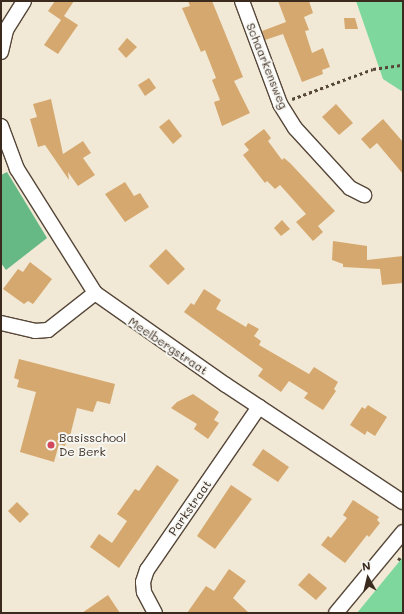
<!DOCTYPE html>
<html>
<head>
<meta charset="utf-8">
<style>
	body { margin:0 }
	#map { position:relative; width:404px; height:614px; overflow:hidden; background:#f1e9d5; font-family:Mali,sans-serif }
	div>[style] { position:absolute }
	.green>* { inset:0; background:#7ed89e }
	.forest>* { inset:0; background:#66b885 }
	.building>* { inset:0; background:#d5a86f }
	.path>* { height:2.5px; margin-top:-1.25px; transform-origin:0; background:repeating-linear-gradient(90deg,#564739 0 3px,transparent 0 6px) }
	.roads { filter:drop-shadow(1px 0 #564739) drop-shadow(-1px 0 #564739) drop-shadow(0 1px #564739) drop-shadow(0 -1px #564739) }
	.street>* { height:14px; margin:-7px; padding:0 7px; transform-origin:7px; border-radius:7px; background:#fff }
	.dots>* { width:11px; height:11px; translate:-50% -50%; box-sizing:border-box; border:2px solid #f6f6f2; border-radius:50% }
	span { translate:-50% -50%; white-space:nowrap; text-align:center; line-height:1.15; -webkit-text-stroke:4px #f6f6f2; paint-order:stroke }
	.street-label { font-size:12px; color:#3b2a1e }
	.poi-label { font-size:12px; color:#3b2a1e }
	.left { translate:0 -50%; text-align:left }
	.frame { position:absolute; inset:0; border:2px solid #3b2a1e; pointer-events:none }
	.north { position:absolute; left:348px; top:558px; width:40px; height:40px; -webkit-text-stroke:3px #f6f6f2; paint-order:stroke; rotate:352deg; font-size:11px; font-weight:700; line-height:16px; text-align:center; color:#3b2a1e }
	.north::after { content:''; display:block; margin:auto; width:14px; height:18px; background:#3b2a1e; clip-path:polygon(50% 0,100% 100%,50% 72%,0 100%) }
</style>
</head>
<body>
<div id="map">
	<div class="green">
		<i style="clip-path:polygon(356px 1px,403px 1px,403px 92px,383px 79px)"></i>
		<i style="clip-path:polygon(403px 557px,403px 613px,357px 613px)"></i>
	</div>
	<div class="forest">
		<i style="clip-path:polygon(7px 172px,47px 238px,6px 270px,1px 263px,1px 175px)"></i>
	</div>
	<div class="building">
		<i style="clip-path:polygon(55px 1px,74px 1px,64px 16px,78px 25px,58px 54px,44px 45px,61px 20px,48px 11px)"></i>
		<i style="clip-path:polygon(188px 1px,212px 1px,243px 77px,234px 81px,250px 113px,222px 126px,214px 102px,220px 100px,212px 80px,216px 78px,205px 50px,201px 52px,182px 8px,190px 6px)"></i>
		<i style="clip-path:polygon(278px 1px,309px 1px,313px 13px,304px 17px,309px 30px,305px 31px,312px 53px,323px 48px,330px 67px,322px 70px,323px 74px,302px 82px,283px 34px,265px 40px,262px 31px,286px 22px)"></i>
		<i style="clip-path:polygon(344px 18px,355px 18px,358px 29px,345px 29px)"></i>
		<i style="clip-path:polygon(127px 38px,137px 47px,126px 58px,118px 49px)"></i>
		<i style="clip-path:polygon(149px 78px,156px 88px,145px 96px,138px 85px)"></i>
		<i style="clip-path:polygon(51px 99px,63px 154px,83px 141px,91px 153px,83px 158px,95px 175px,78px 186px,68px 172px,69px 180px,45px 145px,38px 147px,30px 119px,37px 117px,33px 104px)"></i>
		<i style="clip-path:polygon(336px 104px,353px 123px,339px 135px,322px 117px)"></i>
		<i style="clip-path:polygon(169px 119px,182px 136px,173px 144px,159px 127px)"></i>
		<i style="clip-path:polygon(383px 119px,403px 142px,403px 174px,377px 143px,370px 149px,361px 139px)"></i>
		<i style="clip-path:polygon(264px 129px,271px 138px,268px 141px,282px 160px,284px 158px,290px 163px,335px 211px,318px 226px,323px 232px,313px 241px,296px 222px,306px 214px,280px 185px,275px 189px,267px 181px,265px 183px,243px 155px,249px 150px,244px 144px)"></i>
		<i style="clip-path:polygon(125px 182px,134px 196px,140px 193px,149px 207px,125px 222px,105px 194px)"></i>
		<i style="clip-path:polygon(282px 220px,290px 229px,281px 236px,274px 228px)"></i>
		<i style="clip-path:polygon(333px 241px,367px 246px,367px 260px,403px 256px,403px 283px,382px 285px,380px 269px,343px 267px,343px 264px,332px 260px)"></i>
		<i style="clip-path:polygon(166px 249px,185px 269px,168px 285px,149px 266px)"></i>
		<i style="clip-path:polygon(30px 262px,52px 279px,33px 304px,28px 301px,24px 304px,3px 289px,18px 269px,23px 272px)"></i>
		<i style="clip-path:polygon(204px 289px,221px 300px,216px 309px,246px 327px,248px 323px,259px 329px,254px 336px,261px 341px,259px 345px,309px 374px,314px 367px,338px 382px,334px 389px,336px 391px,323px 410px,304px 398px,308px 393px,289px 381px,281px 392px,258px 376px,263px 369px,184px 312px,191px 303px,194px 305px)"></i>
		<i style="clip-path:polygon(19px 359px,115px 384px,110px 404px,97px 401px,93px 412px,77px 408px,69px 440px,67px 439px,65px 446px,59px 444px,54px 462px,20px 452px,36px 392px,17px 387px,19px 380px,14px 378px)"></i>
		<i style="clip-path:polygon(193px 394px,219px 412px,214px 420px,219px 423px,208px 439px,194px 429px,197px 424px,171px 408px,177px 402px)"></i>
		<i style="clip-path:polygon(368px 405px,387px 417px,375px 436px,367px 431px,365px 435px,350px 425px,362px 407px,365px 409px)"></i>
		<i style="clip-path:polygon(263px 449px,289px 467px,278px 482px,252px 465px)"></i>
		<i style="clip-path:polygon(157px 465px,179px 480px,119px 568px,90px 547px,99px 534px,112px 543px,127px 521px,117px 514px,135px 489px,139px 491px)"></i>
		<i style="clip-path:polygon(231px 485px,252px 499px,215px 549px,197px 536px)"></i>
		<i style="clip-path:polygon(353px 500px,379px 517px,377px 520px,380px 523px,369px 537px,367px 535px,345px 563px,321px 545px,328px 536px,331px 538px,347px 518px,343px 515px)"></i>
		<i style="clip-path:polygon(17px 502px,29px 514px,20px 523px,8px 511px)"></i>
		<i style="clip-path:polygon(229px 569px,246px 581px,233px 598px,249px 613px,187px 613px,206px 586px,214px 591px)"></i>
		<i style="clip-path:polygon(309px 573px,327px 588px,316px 600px,298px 585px)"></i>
		<i style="clip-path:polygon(108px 595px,120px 613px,82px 613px)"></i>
	</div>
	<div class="path">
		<i style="left:292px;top:99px;width:86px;rotate:-20.3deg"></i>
		<i style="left:373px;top:69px;width:30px;rotate:-8deg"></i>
		<i style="left:398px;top:558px;width:6px;rotate:31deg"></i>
	</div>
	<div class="roads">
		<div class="street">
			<i style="left:242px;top:1px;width:110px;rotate:69.7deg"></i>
			<i style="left:280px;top:104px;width:28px;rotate:58deg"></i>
			<i style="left:295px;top:128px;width:81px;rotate:47.5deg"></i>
			<i style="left:350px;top:188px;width:16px;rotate:27deg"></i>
			<i style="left:1px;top:52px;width:23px;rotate:-77deg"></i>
			<i style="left:6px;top:30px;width:34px;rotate:-58deg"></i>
			<i style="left:1px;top:126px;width:46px;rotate:69.6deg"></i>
			<i style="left:17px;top:169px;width:146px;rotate:57.8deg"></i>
			<i style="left:95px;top:293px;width:160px;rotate:35.1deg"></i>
			<i style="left:226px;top:385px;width:212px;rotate:33.5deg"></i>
			<i style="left:1px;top:323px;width:35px;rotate:13deg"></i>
			<i style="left:35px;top:331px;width:13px;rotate:-4deg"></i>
			<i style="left:48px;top:330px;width:60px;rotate:-38.2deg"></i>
			<i style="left:155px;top:613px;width:24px;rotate:-118deg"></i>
			<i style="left:144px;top:592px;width:10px;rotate:-96deg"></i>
			<i style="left:143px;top:582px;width:13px;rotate:-72deg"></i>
			<i style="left:147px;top:570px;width:198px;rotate:-55.5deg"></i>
			<i style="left:336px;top:613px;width:105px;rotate:-50.4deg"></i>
		</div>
	</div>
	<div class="dots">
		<i style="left:51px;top:445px;background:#d1495b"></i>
	</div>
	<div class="street-label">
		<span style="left:267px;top:66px;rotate:68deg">Schaarkensweg</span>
		<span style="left:168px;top:346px;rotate:34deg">Meelbergstraat</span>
		<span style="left:190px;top:508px;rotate:-55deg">Parkstraat</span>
	</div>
	<div class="poi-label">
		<span class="left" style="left:59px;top:445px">Basisschool<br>De Berk</span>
	</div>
	<div class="frame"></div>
	<div class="north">N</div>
</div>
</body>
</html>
